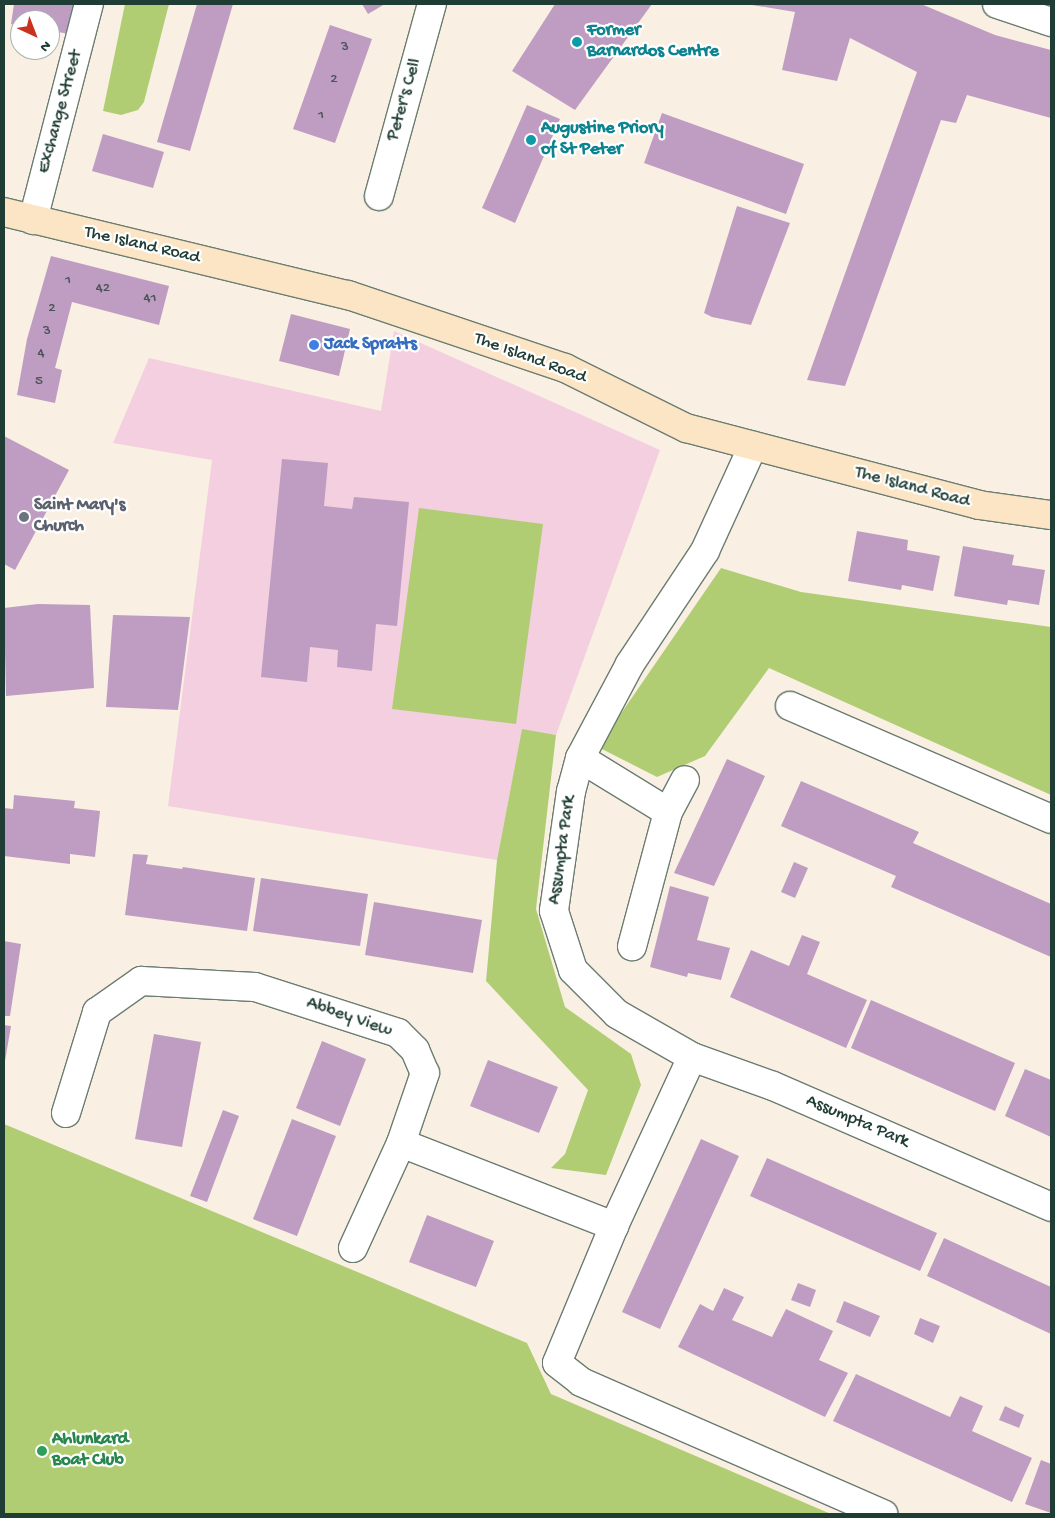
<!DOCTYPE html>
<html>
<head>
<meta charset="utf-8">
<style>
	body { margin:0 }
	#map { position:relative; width:1055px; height:1518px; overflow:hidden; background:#f9f0e3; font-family:"Gochi Hand",sans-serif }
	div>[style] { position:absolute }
	.built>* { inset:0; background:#f3cfe0 }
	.green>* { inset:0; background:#b1cd73 }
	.building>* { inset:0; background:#bf9dc2 }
	.roads { filter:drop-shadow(1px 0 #6b7c71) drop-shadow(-1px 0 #6b7c71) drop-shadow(0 1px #6b7c71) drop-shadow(0 -1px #6b7c71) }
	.street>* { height:28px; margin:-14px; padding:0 14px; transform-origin:14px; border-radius:14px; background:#fff }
	.secondary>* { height:28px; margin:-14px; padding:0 14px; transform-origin:14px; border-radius:14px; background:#fce5c4 }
	.dots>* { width:14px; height:14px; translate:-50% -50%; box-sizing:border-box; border:2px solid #fff; border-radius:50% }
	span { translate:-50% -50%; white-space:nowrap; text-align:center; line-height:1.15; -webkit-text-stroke:4.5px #fff; paint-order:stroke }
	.number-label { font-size:15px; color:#475558 }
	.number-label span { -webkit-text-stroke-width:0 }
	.culture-label { font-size:18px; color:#0d838f; font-weight:700 }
	.left { translate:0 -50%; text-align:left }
	.street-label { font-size:18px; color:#1f3d34 }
	.shop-label { font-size:18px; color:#366cbe; font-weight:700 }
	.worship-label { font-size:18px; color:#5b616d; font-weight:700 }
	.leisure-label { font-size:18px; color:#27864d; font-weight:700 }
	.frame { position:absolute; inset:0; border:5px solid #1f3d34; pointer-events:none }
	.north { position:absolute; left:10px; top:10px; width:50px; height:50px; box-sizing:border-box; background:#fff; border:1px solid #a5b1ae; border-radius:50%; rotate:137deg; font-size:14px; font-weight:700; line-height:20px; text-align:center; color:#1f3d34 }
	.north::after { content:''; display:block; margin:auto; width:18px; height:22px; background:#c8321e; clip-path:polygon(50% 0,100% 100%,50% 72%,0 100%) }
</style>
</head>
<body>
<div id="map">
	<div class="built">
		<i style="clip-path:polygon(394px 331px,660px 450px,556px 735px,522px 730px,497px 860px,168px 806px,212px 460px,113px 443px,149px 358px,381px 411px)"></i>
	</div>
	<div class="green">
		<i style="clip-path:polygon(125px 4px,169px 4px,144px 102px,138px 110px,121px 115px,103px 111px)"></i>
		<i style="clip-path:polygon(419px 508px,543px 524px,516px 724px,392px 709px)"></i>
		<i style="clip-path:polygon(721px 568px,801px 592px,1051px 627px,1051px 795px,769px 668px,705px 756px,657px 777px,598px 747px)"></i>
		<i style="clip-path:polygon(522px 729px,556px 735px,536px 909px,565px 1007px,631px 1054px,641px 1085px,606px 1175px,551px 1168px,565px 1154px,588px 1090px,486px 981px,497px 860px)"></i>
		<i style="clip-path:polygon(4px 1124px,527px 1343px,551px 1394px,831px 1514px,4px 1514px)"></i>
	</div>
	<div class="building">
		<i style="clip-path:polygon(14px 4px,76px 4px,71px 34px,50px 31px,50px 20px,20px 20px,20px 26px,11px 24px)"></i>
		<i style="clip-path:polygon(197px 4px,233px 4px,190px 151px,157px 142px)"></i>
		<i style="clip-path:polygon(362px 4px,385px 4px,368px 14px)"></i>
		<i style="clip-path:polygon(555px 4px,652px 4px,575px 110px,512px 71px)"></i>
		<i style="clip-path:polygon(746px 4px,921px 4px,995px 35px,1051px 50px,1051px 118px,967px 95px,956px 123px,941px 120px,845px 386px,807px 380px,917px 72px,850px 38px,837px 81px,782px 70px,795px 12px)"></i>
		<i style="clip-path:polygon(330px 25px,372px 39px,335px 143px,293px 129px)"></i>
		<i style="clip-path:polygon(527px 105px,560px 119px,515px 223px,482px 208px)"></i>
		<i style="clip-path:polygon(662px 113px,804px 164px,786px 214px,644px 163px)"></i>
		<i style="clip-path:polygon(103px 134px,164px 152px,153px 188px,92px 171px)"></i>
		<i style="clip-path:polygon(737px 206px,790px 223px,751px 325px,712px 317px,704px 313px)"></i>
		<i style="clip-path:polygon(51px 256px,169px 286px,159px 325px,72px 302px,55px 368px,62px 370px,55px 403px,17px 395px,27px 339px)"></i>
		<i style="clip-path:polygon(291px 314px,350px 329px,339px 376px,279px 361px)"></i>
		<i style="clip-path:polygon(4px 436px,69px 470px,15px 570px,4px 564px)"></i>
		<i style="clip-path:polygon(282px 459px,328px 463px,324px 506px,352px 509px,354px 497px,409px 502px,397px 626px,376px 624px,372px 671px,337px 667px,338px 650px,310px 647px,307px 682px,261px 677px)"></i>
		<i style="clip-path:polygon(857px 531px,908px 540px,907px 550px,940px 556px,933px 591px,902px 585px,901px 590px,848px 581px)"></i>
		<i style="clip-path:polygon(963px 546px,1014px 555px,1012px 565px,1045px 570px,1039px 605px,1008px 600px,1007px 605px,954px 596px)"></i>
		<i style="clip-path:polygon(38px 604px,90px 605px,94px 688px,6px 696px,4px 608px)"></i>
		<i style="clip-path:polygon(113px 615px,190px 617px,178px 710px,106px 707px)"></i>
		<i style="clip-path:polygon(727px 759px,765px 776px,714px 886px,674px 873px)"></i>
		<i style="clip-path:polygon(801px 781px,919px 832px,913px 843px,1051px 904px,1051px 957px,891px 887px,896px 876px,781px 826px)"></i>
		<i style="clip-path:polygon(14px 795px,75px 801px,74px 808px,100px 811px,95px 857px,70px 854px,70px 864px,4px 856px,4px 808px,13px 809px)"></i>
		<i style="clip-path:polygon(133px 854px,148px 855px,146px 864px,182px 869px,183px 867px,255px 878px,247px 931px,125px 915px)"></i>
		<i style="clip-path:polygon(794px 862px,808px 868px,795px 898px,781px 892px)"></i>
		<i style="clip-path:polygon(261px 878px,368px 894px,360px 946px,253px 931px)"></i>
		<i style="clip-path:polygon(670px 886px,709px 897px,697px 940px,730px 948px,721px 980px,688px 973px,687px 977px,650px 967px)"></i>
		<i style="clip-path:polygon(374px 902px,482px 920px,473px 973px,365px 955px)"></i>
		<i style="clip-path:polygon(802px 935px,820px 942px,807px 974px,867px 1000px,846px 1048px,730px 997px,751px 950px,789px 966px)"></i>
		<i style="clip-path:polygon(4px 941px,21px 944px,10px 1016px,4px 1016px)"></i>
		<i style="clip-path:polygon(871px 1000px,1015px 1063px,995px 1111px,851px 1048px)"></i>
		<i style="clip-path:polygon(4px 1025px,11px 1026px,5px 1061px,4px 1061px)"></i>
		<i style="clip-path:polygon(154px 1034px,201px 1042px,182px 1147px,135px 1139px)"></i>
		<i style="clip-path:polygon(322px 1041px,366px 1059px,340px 1126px,296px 1108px)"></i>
		<i style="clip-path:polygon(488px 1060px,558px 1087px,539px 1133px,470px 1106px)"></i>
		<i style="clip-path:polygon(1025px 1069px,1051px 1080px,1051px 1137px,1005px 1116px)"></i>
		<i style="clip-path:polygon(223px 1110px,239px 1116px,207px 1202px,190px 1196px)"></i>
		<i style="clip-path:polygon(292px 1119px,336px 1136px,297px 1236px,253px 1219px)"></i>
		<i style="clip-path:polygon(701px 1139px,739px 1156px,660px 1329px,622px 1312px)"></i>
		<i style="clip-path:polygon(767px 1158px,937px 1233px,920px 1271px,750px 1196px)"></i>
		<i style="clip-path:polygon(427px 1215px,494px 1241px,476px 1287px,409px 1262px)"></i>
		<i style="clip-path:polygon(944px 1238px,1051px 1287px,1051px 1334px,927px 1276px)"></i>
		<i style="clip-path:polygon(798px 1283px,816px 1290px,810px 1307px,791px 1300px)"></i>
		<i style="clip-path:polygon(724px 1288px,744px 1297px,732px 1320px,772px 1337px,786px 1309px,833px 1331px,819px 1360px,848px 1373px,825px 1417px,678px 1347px,700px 1304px,713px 1311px)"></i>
		<i style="clip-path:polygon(844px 1301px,880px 1316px,870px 1337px,836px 1322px)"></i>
		<i style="clip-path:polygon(920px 1318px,940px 1326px,933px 1343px,914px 1334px)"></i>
		<i style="clip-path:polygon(856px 1374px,950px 1417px,960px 1396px,983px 1406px,972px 1431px,1032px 1458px,1012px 1502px,833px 1421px)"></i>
		<i style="clip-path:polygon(1005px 1406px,1024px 1415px,1019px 1428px,999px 1420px)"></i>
		<i style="clip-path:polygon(1041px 1460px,1051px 1464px,1051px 1513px,1025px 1504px)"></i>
	</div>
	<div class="roads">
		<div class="street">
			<i style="left:997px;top:4px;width:57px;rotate:18.4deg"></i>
			<i style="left:379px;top:196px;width:199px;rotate:-74.6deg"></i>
			<i style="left:33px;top:220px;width:223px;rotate:-75.5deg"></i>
			<i style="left:753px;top:446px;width:115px;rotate:114.6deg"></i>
			<i style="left:705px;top:551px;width:136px;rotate:123.6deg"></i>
			<i style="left:630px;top:664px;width:106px;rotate:118deg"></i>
			<i style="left:580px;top:758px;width:34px;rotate:105deg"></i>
			<i style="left:571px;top:791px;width:121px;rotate:98.1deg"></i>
			<i style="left:554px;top:911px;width:62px;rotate:72.1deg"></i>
			<i style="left:573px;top:970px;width:62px;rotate:45deg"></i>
			<i style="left:617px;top:1014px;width:86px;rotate:29.8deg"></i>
			<i style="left:692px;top:1057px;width:86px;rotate:19.7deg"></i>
			<i style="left:773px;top:1086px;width:303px;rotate:23.5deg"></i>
			<i style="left:790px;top:706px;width:284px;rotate:23.4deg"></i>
			<i style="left:580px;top:758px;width:103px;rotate:31.5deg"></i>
			<i style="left:668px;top:812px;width:139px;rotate:105deg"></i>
			<i style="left:668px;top:812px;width:36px;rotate:-62deg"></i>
			<i style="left:692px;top:1057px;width:186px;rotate:114.8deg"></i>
			<i style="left:614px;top:1226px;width:148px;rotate:112.6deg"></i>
			<i style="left:557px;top:1363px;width:31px;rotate:38deg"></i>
			<i style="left:581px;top:1382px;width:330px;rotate:23.6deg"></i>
			<i style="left:66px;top:1113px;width:106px;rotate:-72.9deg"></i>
			<i style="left:97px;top:1012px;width:54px;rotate:-35.2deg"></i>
			<i style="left:141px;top:981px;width:114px;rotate:3deg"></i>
			<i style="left:255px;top:987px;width:150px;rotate:17.8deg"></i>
			<i style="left:398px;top:1033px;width:24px;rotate:45deg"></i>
			<i style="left:415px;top:1050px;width:25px;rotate:67deg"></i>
			<i style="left:425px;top:1073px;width:74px;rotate:108.9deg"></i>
			<i style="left:401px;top:1143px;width:229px;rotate:21.3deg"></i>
			<i style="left:353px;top:1248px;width:115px;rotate:-65.4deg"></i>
		</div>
		<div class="secondary">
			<i style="left:4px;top:212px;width:354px;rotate:13.6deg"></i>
			<i style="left:348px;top:295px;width:229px;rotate:18.6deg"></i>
			<i style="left:565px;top:368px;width:135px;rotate:26.4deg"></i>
			<i style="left:686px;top:428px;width:303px;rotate:14.7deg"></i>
			<i style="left:979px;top:505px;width:73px;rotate:7.9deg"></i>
		</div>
	</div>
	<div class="dots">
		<i style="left:577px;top:42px;background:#0f9aa8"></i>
		<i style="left:531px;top:140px;background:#0f9aa8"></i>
		<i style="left:314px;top:345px;background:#3f7fe0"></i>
		<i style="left:24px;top:517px;background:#6b7280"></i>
		<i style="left:42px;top:1451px;background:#2e9e5b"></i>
	</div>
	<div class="number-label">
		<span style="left:345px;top:48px">3</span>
		<span style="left:334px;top:80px">2</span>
		<span style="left:321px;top:116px">1</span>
		<span style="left:68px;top:281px">1</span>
		<span style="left:103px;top:289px">42</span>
		<span style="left:150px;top:299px">41</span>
		<span style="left:52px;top:309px">2</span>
		<span style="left:47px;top:332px">3</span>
		<span style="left:41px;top:354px">4</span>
		<span style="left:39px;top:382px">5</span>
	</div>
	<div class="culture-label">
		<span class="left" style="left:587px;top:42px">Former<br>Barnardos Centre</span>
		<span class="left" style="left:541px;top:140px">Augustine Priory<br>of St Peter</span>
	</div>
	<div class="street-label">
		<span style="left:405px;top:100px;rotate:-74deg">Peter's Cell</span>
		<span style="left:61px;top:112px;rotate:-75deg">Exchange Street</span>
		<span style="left:142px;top:246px;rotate:13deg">The Island Road</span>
		<span style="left:530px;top:359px;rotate:20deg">The Island Road</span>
		<span style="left:912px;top:488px;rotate:15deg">The Island Road</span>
		<span style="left:563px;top:850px;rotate:-82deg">Assumpta Park</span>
		<span style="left:349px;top:1018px;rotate:19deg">Abbey View</span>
		<span style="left:857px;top:1122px;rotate:23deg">Assumpta Park</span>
	</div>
	<div class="shop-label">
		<span class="left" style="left:324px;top:345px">Jack Spratts</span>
	</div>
	<div class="worship-label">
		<span class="left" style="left:34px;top:517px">Saint Mary's<br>Church</span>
	</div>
	<div class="leisure-label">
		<span class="left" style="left:52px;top:1451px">Ahlunkard<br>Boat Club</span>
	</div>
	<div class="frame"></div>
	<div class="north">N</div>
</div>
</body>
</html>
